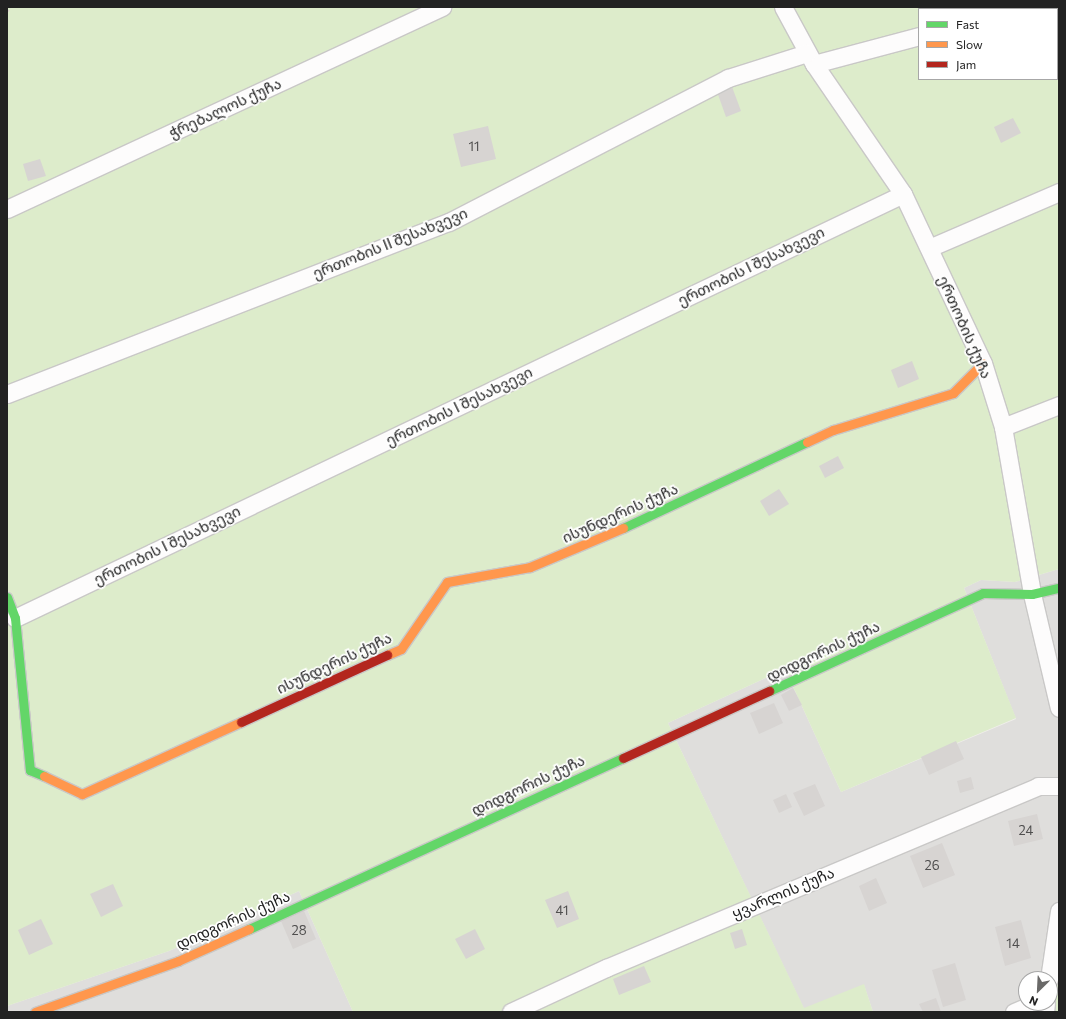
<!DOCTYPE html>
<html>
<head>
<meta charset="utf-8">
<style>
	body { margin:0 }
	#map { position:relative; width:1066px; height:1019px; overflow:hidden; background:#f0eeeb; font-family:Commissioner,"Noto Sans Georgian",sans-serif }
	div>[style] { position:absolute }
	.residential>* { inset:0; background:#dfdedc }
	.grass>* { inset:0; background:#ddeccb }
	.building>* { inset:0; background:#d7d4d2 }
	.path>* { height:2.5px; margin-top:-1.25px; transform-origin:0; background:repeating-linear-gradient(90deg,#dccecd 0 2px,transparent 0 4px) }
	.roads { filter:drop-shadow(1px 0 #c9c8c7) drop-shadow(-1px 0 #c9c8c7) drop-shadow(0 1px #c9c8c7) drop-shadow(0 -1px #c9c8c7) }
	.street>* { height:17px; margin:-8.5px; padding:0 8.5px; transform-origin:8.5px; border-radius:8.5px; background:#fdfcfc }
	.fast>* { height:9px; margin:-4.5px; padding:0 4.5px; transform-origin:4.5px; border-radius:4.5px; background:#63d668 }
	.slow>* { height:9px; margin:-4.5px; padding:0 4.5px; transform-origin:4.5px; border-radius:4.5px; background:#ff974d }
	.jam>* { height:9px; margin:-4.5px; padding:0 4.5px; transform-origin:4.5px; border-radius:4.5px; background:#b3261e }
	span { translate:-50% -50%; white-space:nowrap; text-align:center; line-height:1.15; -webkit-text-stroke:3.5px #fff; paint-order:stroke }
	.number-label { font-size:13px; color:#4f4e4e }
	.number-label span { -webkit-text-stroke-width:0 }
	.street-label { font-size:15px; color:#222 }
	.frame { position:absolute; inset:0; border:8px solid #222; pointer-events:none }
	.legend { position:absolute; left:918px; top:8px; width:140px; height:72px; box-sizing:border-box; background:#fff; border:1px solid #a7a7a7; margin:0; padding:5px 7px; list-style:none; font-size:12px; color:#222 }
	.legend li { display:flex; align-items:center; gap:8px; height:20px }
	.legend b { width:20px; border:1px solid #a7a7a7 }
	.north { position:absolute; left:1018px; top:971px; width:40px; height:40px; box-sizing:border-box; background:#fff; border:1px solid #a7a7a7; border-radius:50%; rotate:204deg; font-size:11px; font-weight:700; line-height:16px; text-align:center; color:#222 }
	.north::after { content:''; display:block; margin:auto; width:14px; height:18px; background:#6a6968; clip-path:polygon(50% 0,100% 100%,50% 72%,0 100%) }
</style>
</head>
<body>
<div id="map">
	<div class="residential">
		<i style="clip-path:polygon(1059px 569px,1059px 929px,1050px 998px,1050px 979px,1026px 979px,1026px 1003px,1048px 1012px,873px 1012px,864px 985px,804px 1009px,668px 723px,785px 669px,841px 792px,1016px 719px,964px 588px,981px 580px,1015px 582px)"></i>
		<i style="clip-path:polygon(299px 891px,353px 1012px,7px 1012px,7px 1006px,169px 951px)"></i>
	</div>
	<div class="grass">
		<i style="clip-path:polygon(evenodd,7px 7px,1059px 7px,1059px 569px,1015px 582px,981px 580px,964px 588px,1016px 718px,841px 792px,785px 669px,668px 723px,804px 1008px,864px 984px,873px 1012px,353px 1012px,299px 891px,169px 951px,7px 1006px,7px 7px,919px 9px,1057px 9px,1057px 79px,919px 79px,919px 9px)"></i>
		<i style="clip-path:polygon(1059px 929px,1059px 1012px,1048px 1012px,1050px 998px)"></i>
	</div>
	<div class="building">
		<i style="clip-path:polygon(731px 84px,741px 111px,726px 117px,716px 89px)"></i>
		<i style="clip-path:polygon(1013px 118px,1021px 133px,1001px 143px,994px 127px)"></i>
		<i style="clip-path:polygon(488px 126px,496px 159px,461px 167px,453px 134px)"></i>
		<i style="clip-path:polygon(40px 159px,46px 176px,28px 181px,23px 164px)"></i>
		<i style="clip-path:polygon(912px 361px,919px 379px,898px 388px,891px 370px)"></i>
		<i style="clip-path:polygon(838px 456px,844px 468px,825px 478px,819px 466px)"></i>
		<i style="clip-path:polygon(779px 489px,789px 504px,769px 516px,760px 501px)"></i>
		<i style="clip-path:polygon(793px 688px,802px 705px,789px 711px,781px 695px)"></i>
		<i style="clip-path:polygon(774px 703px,783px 723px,759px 734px,750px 713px)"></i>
		<i style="clip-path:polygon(956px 741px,964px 759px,929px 775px,921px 757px)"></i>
		<i style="clip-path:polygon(971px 777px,974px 789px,960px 793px,957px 781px)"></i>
		<i style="clip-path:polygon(815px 784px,825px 806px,804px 816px,793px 793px)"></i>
		<i style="clip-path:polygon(786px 794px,792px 807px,779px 813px,773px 800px)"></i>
		<i style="clip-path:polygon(1037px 814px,1043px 839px,1014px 846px,1008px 821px)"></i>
		<i style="clip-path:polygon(942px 843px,955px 875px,923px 888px,910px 856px)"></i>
		<i style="clip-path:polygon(876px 878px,887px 903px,869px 911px,859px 886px)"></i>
		<i style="clip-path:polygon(113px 884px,123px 906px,101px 917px,90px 894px)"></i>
		<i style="clip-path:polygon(568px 891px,579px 919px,557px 928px,545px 900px)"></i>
		<i style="clip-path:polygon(304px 911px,316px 939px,293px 949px,281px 921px)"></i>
		<i style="clip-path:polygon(41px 919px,53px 944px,29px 955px,18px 930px)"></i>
		<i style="clip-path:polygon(1021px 920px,1031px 958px,1005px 966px,995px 927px)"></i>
		<i style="clip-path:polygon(475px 929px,485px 949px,466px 959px,455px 939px)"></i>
		<i style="clip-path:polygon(742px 929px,747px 945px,735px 949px,730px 933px)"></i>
		<i style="clip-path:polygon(955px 963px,966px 1000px,943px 1007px,932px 970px)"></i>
		<i style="clip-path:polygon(644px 966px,651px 982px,619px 995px,613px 979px)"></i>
		<i style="clip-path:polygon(936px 998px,941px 1012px,923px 1012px,919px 1004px)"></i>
	</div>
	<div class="path">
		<i style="left:7px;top:11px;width:4px;rotate:-63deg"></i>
	</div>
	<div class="roads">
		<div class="street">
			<i style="left:783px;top:7px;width:65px;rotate:61.5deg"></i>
			<i style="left:814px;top:64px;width:158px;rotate:55.6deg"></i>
			<i style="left:903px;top:194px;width:187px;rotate:64.7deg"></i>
			<i style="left:983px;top:363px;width:67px;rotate:72.6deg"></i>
			<i style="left:1003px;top:427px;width:169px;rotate:80.1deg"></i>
			<i style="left:1032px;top:594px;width:117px;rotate:76.7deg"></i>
			<i style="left:1012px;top:9px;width:4px;rotate:-27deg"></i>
			<i style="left:814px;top:64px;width:109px;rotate:-14.9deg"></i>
			<i style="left:7px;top:209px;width:480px;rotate:-24.9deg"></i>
			<i style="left:929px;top:248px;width:142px;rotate:-23.3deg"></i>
			<i style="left:7px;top:394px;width:474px;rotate:-21.3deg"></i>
			<i style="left:449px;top:222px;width:314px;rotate:-27.3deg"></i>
			<i style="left:728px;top:78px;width:83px;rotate:-17.6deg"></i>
			<i style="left:1003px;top:427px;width:60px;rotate:-21.4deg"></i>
			<i style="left:15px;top:618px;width:984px;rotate:-25.52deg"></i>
			<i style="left:1049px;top:979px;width:69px;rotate:-81.6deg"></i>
			<i style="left:511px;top:1012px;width:105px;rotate:-24.9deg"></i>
			<i style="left:606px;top:968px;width:469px;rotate:-22.8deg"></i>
			<i style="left:1038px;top:786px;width:21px"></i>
			<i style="left:1014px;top:1012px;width:23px;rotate:-23deg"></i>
			<i style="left:1045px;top:1012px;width:9px;rotate:-84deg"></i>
		</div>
		<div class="fast">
			<i style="left:623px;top:528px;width:203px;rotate:-25.1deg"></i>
			<i style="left:7px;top:597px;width:22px;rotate:69deg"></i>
			<i style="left:15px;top:618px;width:153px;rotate:84.4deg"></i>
			<i style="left:30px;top:770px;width:15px;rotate:23deg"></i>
			<i style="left:769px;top:691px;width:235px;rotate:-24.6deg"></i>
			<i style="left:983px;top:593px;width:49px;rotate:1.2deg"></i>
			<i style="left:1032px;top:594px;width:28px;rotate:-13deg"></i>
			<i style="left:249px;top:929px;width:411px;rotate:-24.6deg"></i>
		</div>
		<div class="slow">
			<i style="left:807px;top:442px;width:29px;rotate:-25deg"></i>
			<i style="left:833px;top:430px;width:126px;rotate:-17.1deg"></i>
			<i style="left:953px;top:393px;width:42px;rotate:-45deg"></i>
			<i style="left:387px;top:655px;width:15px;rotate:-23deg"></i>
			<i style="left:401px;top:649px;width:81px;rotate:-55.5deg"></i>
			<i style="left:447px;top:582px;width:84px;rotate:-10.2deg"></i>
			<i style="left:530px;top:567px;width:101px;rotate:-22.8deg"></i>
			<i style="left:44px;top:776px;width:42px;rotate:25.3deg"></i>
			<i style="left:82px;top:794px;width:175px;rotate:-24.4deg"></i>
			<i style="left:35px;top:1012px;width:152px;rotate:-19.6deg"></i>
			<i style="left:178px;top:961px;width:78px;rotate:-24.3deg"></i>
		</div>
		<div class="jam">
			<i style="left:241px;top:722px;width:161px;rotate:-24.7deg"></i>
			<i style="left:623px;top:758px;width:161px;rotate:-24.7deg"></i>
		</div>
	</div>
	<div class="number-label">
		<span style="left:474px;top:146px">11</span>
		<span style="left:1026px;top:830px">24</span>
		<span style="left:932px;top:865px">26</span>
		<span style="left:562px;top:910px">41</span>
		<span style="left:299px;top:930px">28</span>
		<span style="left:1013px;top:943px">14</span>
	</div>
	<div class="street-label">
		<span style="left:225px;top:108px;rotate:-25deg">ჭრებალოს ქუჩა</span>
		<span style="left:390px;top:243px;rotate:-22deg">ერთობის II შესახვევი</span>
		<span style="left:751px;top:266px;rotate:-26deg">ერთობის I შესახვევი</span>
		<span style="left:965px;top:327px;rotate:66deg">ერთობის ქუჩა</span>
		<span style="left:459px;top:406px;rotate:-26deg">ერთობის I შესახვევი</span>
		<span style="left:620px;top:513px;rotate:-24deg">ისუნდერის ქუჩა</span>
		<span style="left:167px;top:545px;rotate:-26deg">ერთობის I შესახვევი</span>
		<span style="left:823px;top:651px;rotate:-25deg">დიდგორის ქუჩა</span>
		<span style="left:334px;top:663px;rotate:-25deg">ისუნდერის ქუჩა</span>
		<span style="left:528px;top:785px;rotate:-25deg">დიდგორის ქუჩა</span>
		<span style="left:783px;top:893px;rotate:-23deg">ყვარლის ქუჩა</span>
		<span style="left:233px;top:920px;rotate:-24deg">დიდგორის ქუჩა</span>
	</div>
	<div class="frame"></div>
	<ul class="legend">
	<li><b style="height:5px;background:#63d668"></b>Fast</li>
	<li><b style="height:5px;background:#ff974d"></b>Slow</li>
	<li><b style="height:5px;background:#b3261e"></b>Jam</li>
	</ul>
	<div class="north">N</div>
</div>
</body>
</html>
